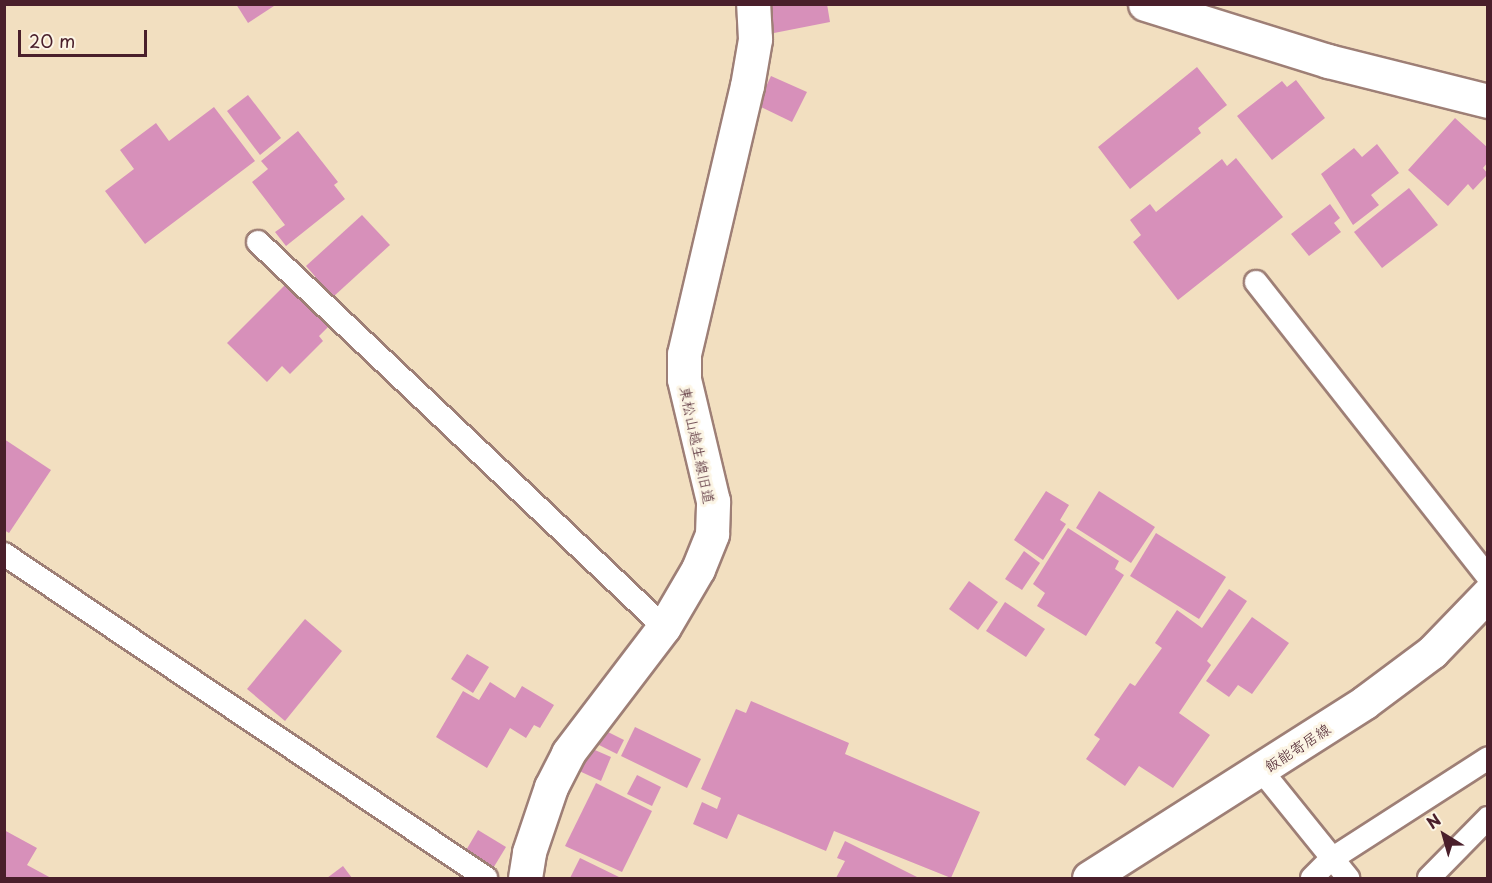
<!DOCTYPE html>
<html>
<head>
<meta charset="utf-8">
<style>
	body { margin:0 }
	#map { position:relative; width:1492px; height:883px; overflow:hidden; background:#f2dfc0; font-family:"Playpen Sans","Klee One",sans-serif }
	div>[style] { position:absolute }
	.building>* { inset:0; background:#d790ba }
	.roads { filter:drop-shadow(2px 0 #9e7f76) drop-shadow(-2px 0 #9e7f76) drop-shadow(0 2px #9e7f76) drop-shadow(0 -2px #9e7f76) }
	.service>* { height:22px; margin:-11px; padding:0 11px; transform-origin:11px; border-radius:11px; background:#fff }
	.minor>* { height:33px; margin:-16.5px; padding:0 16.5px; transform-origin:16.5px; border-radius:16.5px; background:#fff }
	.primary>* { height:33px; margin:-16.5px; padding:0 16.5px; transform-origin:16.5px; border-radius:16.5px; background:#fff }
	span { translate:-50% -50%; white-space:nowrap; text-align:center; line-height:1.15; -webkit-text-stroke:6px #fcf5e5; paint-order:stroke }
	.street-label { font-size:15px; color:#4a1f2b }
	.frame { position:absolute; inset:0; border:6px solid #4a1f2b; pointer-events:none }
	.north { position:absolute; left:1414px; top:805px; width:60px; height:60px; -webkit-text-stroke:4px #fcf5e5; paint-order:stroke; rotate:323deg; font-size:16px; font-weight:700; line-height:24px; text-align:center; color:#4a1f2b }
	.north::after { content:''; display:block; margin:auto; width:21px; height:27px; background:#4a1f2b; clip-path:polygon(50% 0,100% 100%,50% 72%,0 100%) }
	.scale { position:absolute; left:18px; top:30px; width:129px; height:27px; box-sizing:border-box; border:3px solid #4a1f2b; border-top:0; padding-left:8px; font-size:18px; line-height:21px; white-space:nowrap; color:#4a1f2b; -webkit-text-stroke:4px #fcf5e5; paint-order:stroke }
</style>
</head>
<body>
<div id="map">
	<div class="building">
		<i style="clip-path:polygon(236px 4px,277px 4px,248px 23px)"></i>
		<i style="clip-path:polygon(769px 4px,827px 4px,830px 22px,774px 33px)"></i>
		<i style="clip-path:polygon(1197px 67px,1227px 105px,1198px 128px,1201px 133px,1130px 189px,1098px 147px)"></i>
		<i style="clip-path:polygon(771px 76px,807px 92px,792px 122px,757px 105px)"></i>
		<i style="clip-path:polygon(1296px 80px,1325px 118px,1272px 160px,1237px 116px,1282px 81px,1287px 87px)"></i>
		<i style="clip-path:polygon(248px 95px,281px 138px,260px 155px,227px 111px)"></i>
		<i style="clip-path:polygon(214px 107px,255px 161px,145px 244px,105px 191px,134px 169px,120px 150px,156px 123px,169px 141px)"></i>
		<i style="clip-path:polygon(1455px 118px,1488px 148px,1488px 162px,1483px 168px,1488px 174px,1473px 190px,1468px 184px,1448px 206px,1408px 170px)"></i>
		<i style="clip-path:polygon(298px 131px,338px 182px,334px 185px,345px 199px,286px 246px,275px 232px,285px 225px,252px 182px,268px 169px,261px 161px)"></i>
		<i style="clip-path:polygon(1377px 144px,1399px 173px,1371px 195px,1379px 205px,1353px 225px,1321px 174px,1354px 148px,1362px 157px)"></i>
		<i style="clip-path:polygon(1236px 158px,1283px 217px,1178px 300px,1133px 242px,1141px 235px,1130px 220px,1150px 204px,1156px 212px,1222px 159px,1227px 166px)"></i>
		<i style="clip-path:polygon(1409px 188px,1438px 225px,1382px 268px,1354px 232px)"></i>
		<i style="clip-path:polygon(1330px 204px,1340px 218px,1334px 223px,1341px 232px,1309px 256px,1291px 234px)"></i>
		<i style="clip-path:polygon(362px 215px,390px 245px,333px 297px,306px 266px)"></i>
		<i style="clip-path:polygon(285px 285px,328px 327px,319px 336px,323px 341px,290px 374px,282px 366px,267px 382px,227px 343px)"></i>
		<i style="clip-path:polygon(4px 439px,51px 470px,9px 533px,4px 530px)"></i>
		<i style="clip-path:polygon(1046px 491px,1069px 505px,1060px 520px,1066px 524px,1043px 560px,1014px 540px)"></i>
		<i style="clip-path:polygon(1099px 491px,1155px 527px,1131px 563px,1076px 528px)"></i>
		<i style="clip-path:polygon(1068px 528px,1119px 561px,1115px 569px,1124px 575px,1086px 636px,1037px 606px,1045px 593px,1033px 584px)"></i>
		<i style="clip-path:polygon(1156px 533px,1226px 577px,1199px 619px,1130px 576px)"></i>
		<i style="clip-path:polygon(1024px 551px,1040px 563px,1022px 590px,1005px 579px)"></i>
		<i style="clip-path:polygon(969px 581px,998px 602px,978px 630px,949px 609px)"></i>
		<i style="clip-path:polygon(1229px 589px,1247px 601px,1207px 661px,1211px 665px,1179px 713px,1210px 735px,1173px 788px,1139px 766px,1125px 786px,1086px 759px,1100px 739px,1094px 735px,1130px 683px,1135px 686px,1162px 648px,1155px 643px,1177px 610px,1202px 628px)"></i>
		<i style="clip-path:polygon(1005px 602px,1045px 629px,1026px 657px,986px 631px)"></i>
		<i style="clip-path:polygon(1252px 617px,1289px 643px,1252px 694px,1238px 685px,1229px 697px,1206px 681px)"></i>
		<i style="clip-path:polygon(305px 619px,342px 651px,285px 721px,247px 689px)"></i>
		<i style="clip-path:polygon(467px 654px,489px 667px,473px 693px,451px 679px)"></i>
		<i style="clip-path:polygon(490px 682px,515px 698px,522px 686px,554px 705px,540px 728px,534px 725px,526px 738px,510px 728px,487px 768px,436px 737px,463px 691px,479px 700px)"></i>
		<i style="clip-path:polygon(751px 701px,849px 743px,845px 754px,980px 812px,951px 878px,834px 831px,826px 851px,738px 814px,727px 839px,693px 824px,702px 802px,717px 809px,721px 798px,701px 789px,736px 709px,746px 713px)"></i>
		<i style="clip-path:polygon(635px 727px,701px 759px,687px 788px,621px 756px)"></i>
		<i style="clip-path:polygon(600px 728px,624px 740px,617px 754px,593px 742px)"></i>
		<i style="clip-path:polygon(588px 747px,611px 757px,601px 781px,577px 770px)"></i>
		<i style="clip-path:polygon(637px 775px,661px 787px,652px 806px,627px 794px)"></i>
		<i style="clip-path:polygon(596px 783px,652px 811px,622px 872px,565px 846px)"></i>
		<i style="clip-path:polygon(4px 830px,37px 848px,27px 865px,51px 878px,4px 878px)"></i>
		<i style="clip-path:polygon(478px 830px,506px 847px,492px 870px,465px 852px)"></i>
		<i style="clip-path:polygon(845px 841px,917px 877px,916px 878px,836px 878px,845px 861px,837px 858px)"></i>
		<i style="clip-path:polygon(580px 858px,621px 878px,570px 878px)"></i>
		<i style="clip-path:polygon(343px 866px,352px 878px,327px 878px)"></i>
	</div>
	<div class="roads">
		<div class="service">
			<i style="left:258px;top:242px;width:560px;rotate:43.48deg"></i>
			<i style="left:1256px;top:282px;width:375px;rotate:51.8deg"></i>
			<i style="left:4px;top:554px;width:581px;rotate:33.91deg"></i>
			<i style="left:1261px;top:770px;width:139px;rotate:51.1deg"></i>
			<i style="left:1312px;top:878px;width:25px;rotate:-45deg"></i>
			<i style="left:1330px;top:860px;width:188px;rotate:-32.8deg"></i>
			<i style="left:1429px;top:878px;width:84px;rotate:-45.5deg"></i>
		</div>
		<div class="minor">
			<i style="left:1145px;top:4px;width:192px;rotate:17.3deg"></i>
			<i style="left:1328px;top:61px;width:165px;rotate:14deg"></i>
			<i style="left:525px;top:878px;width:26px;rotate:-81deg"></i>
			<i style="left:529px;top:852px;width:69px;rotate:-71.3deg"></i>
			<i style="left:551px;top:787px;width:38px;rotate:-63deg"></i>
			<i style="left:568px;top:753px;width:158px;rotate:-52.7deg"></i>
			<i style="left:664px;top:627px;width:67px;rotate:-59.6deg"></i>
			<i style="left:698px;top:569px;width:38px;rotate:-68deg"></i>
			<i style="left:712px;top:534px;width:33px;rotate:-88deg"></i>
			<i style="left:713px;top:501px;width:125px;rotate:-103.4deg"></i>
			<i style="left:684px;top:379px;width:25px;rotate:-90deg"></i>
			<i style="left:684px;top:354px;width:275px;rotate:-76.8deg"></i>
			<i style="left:747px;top:86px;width:48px;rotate:-80.3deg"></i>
			<i style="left:755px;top:39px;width:35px;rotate:-93deg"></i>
		</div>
		<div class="primary">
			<i style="left:1089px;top:878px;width:327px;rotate:-32.5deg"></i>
			<i style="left:1365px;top:702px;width:84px;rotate:-36.7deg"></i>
			<i style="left:1432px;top:652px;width:81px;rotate:-46deg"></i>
		</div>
	</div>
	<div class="street-label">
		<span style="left:698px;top:445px;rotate:78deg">東松山越生線旧道</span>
		<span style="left:1297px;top:747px;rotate:-33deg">飯能寄居線</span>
	</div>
	<div class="frame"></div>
	<div class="north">N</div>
	<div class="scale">20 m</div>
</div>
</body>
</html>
